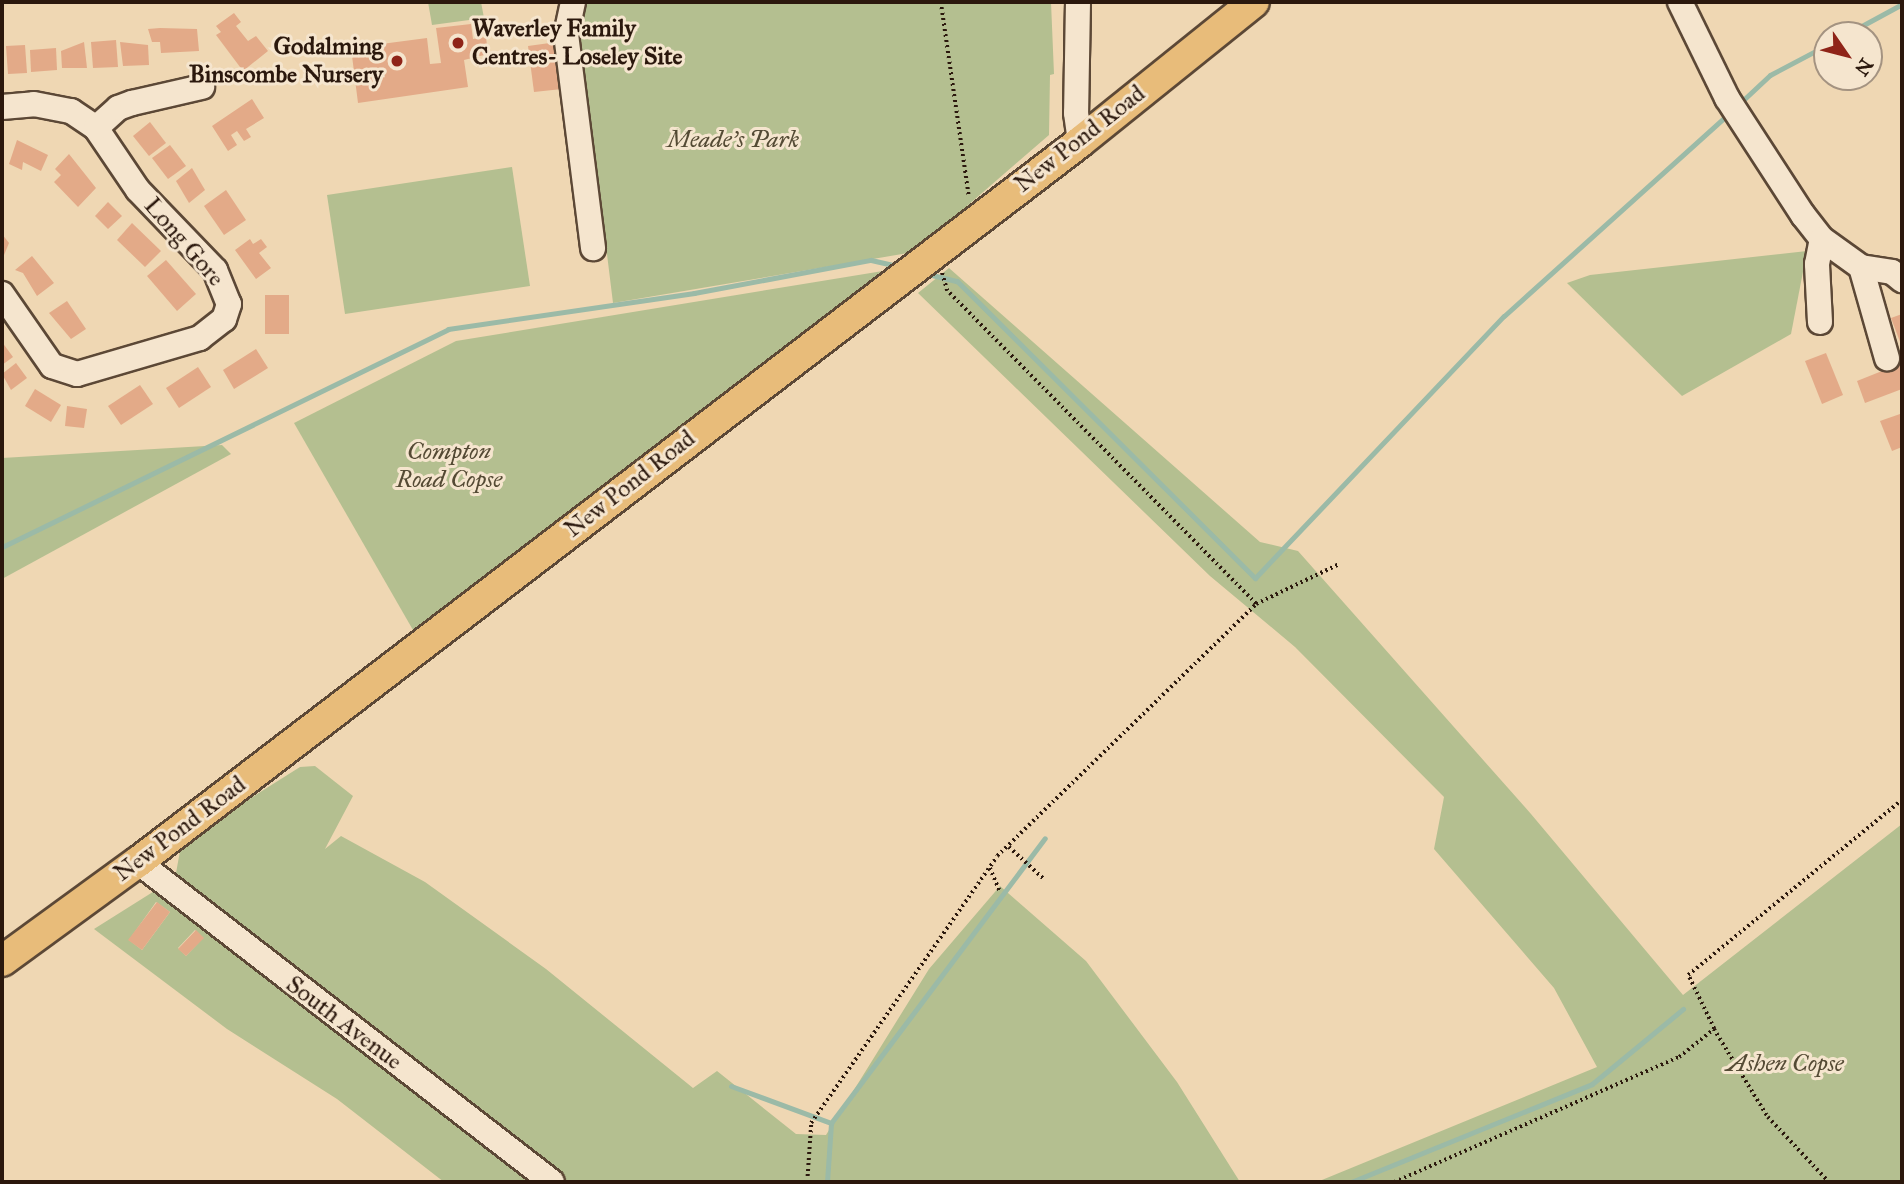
<!DOCTYPE html>
<html>
<head>
<meta charset="utf-8">
<style>
	body { margin:0 }
	#map { position:relative; width:1904px; height:1184px; overflow:hidden; background:#efd7b3; font-family:"IM FELL Great Primer",serif }
	div>[style] { position:absolute }
	.green>* { inset:0; background:#b4bf90 }
	.stream>* { height:5px; margin:-2.5px; padding:0 2.5px; transform-origin:2.5px; border-radius:2.5px; background:#9bbaa7 }
	.building>* { inset:0; background:#e3aa88 }
	.path>* { height:3.5px; margin-top:-1.75px; transform-origin:0; background:repeating-linear-gradient(90deg,#2b180d 0 2px,transparent 0 5.5px) }
	.roads { filter:drop-shadow(2px 0 #5c4836) drop-shadow(-2px 0 #5c4836) drop-shadow(0 2px #5c4836) drop-shadow(0 -2px #5c4836) }
	.minor>* { height:24px; margin:-12px; padding:0 12px; transform-origin:12px; border-radius:12px; background:#f5e5ce }
	.major>* { height:30px; margin:-15px; padding:0 15px; transform-origin:15px; border-radius:15px; background:#e8bc7a }
	.dots>* { width:19px; height:19px; translate:-50% -50%; box-sizing:border-box; border:4px solid #f5e5ce; border-radius:50% }
	span { translate:-50% -50%; white-space:nowrap; text-align:center; line-height:1.15; -webkit-text-stroke:6px #f5e5ce; paint-order:stroke }
	.poi-label { font-size:24px; color:#2b180d; font-weight:700 }
	.left { translate:0 -50%; text-align:left }
	.right { translate:-100% -50%; text-align:right }
	.street-label { font-size:24px; color:#2b180d }
	.park-label { font-size:24px; color:#544a34; font-style:italic }
	.frame { position:absolute; inset:0; border:4px solid #2b180d; pointer-events:none }
	.north { position:absolute; left:1813px; top:21px; width:70px; height:70px; box-sizing:border-box; background:#f5e5ce; border:2px solid #a49381; border-radius:50%; rotate:125deg; font-size:19px; font-weight:700; line-height:28px; text-align:center; color:#2b180d }
	.north::after { content:''; display:block; margin:auto; width:24px; height:32px; background:#8f2418; clip-path:polygon(50% 0,100% 100%,50% 72%,0 100%) }
</style>
</head>
<body>
<div id="map">
	<div class="green">
		<i style="clip-path:polygon(428px 2px,481px 2px,484px 18px,432px 25px)"></i>
		<i style="clip-path:polygon(583px 2px,1051px 2px,1054px 74px,1050px 75px,1049px 135px,914px 252px,613px 303px,579px 26px)"></i>
		<i style="clip-path:polygon(512px 167px,530px 286px,345px 314px,327px 195px)"></i>
		<i style="clip-path:polygon(1807px 251px,1791px 334px,1682px 396px,1567px 283px,1590px 275px)"></i>
		<i style="clip-path:polygon(949px 268px,1260px 542px,1298px 551px,1531px 814px,1683px 995px,1902px 824px,1902px 1182px,1317px 1182px,1597px 1067px,1554px 988px,1434px 849px,1444px 797px,1295px 647px,1210px 576px,918px 293px)"></i>
		<i style="clip-path:polygon(889px 270px,413px 630px,294px 423px,456px 341px)"></i>
		<i style="clip-path:polygon(222px 445px,231px 454px,2px 579px,2px 458px)"></i>
		<i style="clip-path:polygon(evenodd,315px 766px,353px 796px,325px 849px,341px 836px,425px 882px,546px 969px,693px 1088px,717px 1071px,796px 1134px,826px 1135px,929px 969px,1000px 886px,1086px 961px,1177px 1082px,1240px 1182px,444px 1182px,337px 1099px,227px 1029px,94px 929px,156px 890px,174px 884px,180px 851px,235px 808px,300px 767px,315px 766px,156px 902px,170px 912px,142px 950px,129px 940px,156px 902px,315px 766px,195px 930px,203px 938px,186px 956px,178px 948px,195px 930px)"></i>
	</div>
	<div class="stream">
		<i style="left:1845px;top:35px;width:65px;rotate:-28.5deg"></i>
		<i style="left:1740px;top:103px;width:41px;rotate:-43deg"></i>
		<i style="left:1770px;top:75px;width:64px;rotate:-27.8deg"></i>
		<i style="left:924px;top:273px;width:34px;rotate:14deg"></i>
		<i style="left:957px;top:281px;width:421px;rotate:44.9deg"></i>
		<i style="left:1255px;top:578px;width:361px;rotate:-46.5deg"></i>
		<i style="left:1504px;top:316px;width:302px;rotate:-42deg"></i>
		<i style="left:2px;top:547px;width:496px;rotate:-26deg"></i>
		<i style="left:448px;top:329px;width:249px;rotate:-8.3deg"></i>
		<i style="left:694px;top:293px;width:180px;rotate:-10.6deg"></i>
		<i style="left:871px;top:260px;width:28px;rotate:13deg"></i>
		<i style="left:731px;top:1086px;width:107px;rotate:20.3deg"></i>
		<i style="left:827px;top:1182px;width:59px;rotate:-86.1deg"></i>
		<i style="left:831px;top:1123px;width:356px;rotate:-53.1deg"></i>
		<i style="left:1351px;top:1182px;width:260px;rotate:-22.1deg"></i>
		<i style="left:1592px;top:1084px;width:118px;rotate:-39.5deg"></i>
	</div>
	<div class="building">
		<i style="clip-path:polygon(234px 13px,241px 22px,236px 26px,248px 41px,256px 36px,268px 51px,243px 71px,216px 35px,221px 32px,216px 26px)"></i>
		<i style="clip-path:polygon(471px 24px,473px 39px,486px 37px,488px 54px,464px 60px,468px 87px,358px 103px,351px 48px,427px 38px,430px 64px,441px 63px,436px 28px)"></i>
		<i style="clip-path:polygon(160px 28px,197px 29px,199px 51px,161px 53px,160px 42px,152px 42px,148px 29px)"></i>
		<i style="clip-path:polygon(116px 40px,118px 67px,93px 68px,91px 42px)"></i>
		<i style="clip-path:polygon(84px 42px,87px 68px,62px 68px,61px 51px)"></i>
		<i style="clip-path:polygon(120px 42px,148px 45px,149px 65px,123px 66px)"></i>
		<i style="clip-path:polygon(557px 42px,562px 89px,534px 92px,528px 46px)"></i>
		<i style="clip-path:polygon(25px 45px,27px 73px,8px 74px,6px 46px)"></i>
		<i style="clip-path:polygon(56px 48px,57px 70px,31px 72px,30px 50px)"></i>
		<i style="clip-path:polygon(252px 99px,264px 118px,246px 129px,251px 137px,244px 141px,237px 131px,231px 135px,237px 145px,228px 151px,212px 126px)"></i>
		<i style="clip-path:polygon(150px 122px,166px 143px,149px 156px,133px 136px)"></i>
		<i style="clip-path:polygon(17px 140px,48px 155px,41px 171px,23px 162px,22px 170px,9px 164px)"></i>
		<i style="clip-path:polygon(170px 145px,186px 166px,168px 179px,152px 158px)"></i>
		<i style="clip-path:polygon(69px 154px,96px 188px,78px 207px,54px 182px,61px 175px,55px 169px)"></i>
		<i style="clip-path:polygon(192px 168px,205px 190px,189px 203px,176px 181px)"></i>
		<i style="clip-path:polygon(226px 190px,246px 220px,224px 235px,204px 206px)"></i>
		<i style="clip-path:polygon(108px 202px,122px 216px,108px 229px,95px 216px)"></i>
		<i style="clip-path:polygon(132px 223px,161px 251px,145px 267px,117px 240px)"></i>
		<i style="clip-path:polygon(2px 234px,9px 243px,2px 260px)"></i>
		<i style="clip-path:polygon(250px 239px,253px 244px,261px 239px,267px 247px,259px 253px,271px 268px,256px 279px,235px 250px)"></i>
		<i style="clip-path:polygon(32px 256px,54px 283px,37px 296px,23px 273px,15px 270px)"></i>
		<i style="clip-path:polygon(166px 260px,196px 294px,177px 311px,147px 276px)"></i>
		<i style="clip-path:polygon(265px 295px,289px 295px,289px 334px,265px 334px)"></i>
		<i style="clip-path:polygon(67px 301px,86px 329px,71px 339px,49px 313px)"></i>
		<i style="clip-path:polygon(1902px 314px,1902px 347px,1891px 318px)"></i>
		<i style="clip-path:polygon(2px 342px,13px 357px,2px 365px)"></i>
		<i style="clip-path:polygon(256px 349px,268px 368px,234px 389px,223px 370px)"></i>
		<i style="clip-path:polygon(1826px 353px,1843px 395px,1822px 404px,1805px 361px)"></i>
		<i style="clip-path:polygon(16px 363px,27px 378px,11px 390px,2px 374px)"></i>
		<i style="clip-path:polygon(1902px 363px,1902px 389px,1865px 403px,1857px 381px)"></i>
		<i style="clip-path:polygon(198px 367px,211px 387px,179px 408px,166px 388px)"></i>
		<i style="clip-path:polygon(140px 385px,153px 404px,121px 425px,108px 406px)"></i>
		<i style="clip-path:polygon(35px 389px,61px 405px,51px 422px,25px 406px)"></i>
		<i style="clip-path:polygon(67px 406px,87px 409px,84px 428px,65px 426px)"></i>
		<i style="clip-path:polygon(1900px 414px,1902px 447px,1892px 451px,1880px 421px)"></i>
		<i style="clip-path:polygon(157px 902px,170px 912px,142px 950px,128px 940px)"></i>
		<i style="clip-path:polygon(196px 930px,204px 938px,186px 956px,178px 949px)"></i>
	</div>
	<div class="path">
		<i style="left:941px;top:2px;width:197px;rotate:81.8deg"></i>
		<i style="left:1256px;top:604px;width:92px;rotate:-25.7deg"></i>
		<i style="left:1009px;top:847px;width:49px;rotate:42.5deg"></i>
		<i style="left:990px;top:868px;width:26px;rotate:67deg"></i>
		<i style="left:1714px;top:1029px;width:103px;rotate:58.5deg"></i>
		<i style="left:1768px;top:1117px;width:89px;rotate:46.8deg"></i>
		<i style="left:807px;top:1182px;width:59px;rotate:-86.1deg"></i>
		<i style="left:811px;top:1123px;width:325px;rotate:-55.1deg"></i>
		<i style="left:997px;top:856px;width:361px;rotate:-44.2deg"></i>
		<i style="left:1256px;top:604px;width:440px;rotate:-134.6deg"></i>
		<i style="left:947px;top:291px;width:19px;rotate:-106deg"></i>
		<i style="left:1394px;top:1182px;width:311px;rotate:-23.7deg"></i>
		<i style="left:1679px;top:1057px;width:45px;rotate:-38.7deg"></i>
		<i style="left:1714px;top:1029px;width:60px;rotate:-115.7deg"></i>
		<i style="left:1688px;top:975px;width:276px;rotate:-39.3deg"></i>
	</div>
	<div class="roads">
		<div class="minor">
			<i style="left:573px;top:2px;width:33px;rotate:102deg"></i>
			<i style="left:566px;top:34px;width:216px;rotate:82.8deg"></i>
			<i style="left:1078px;top:2px;width:111px;rotate:91deg"></i>
			<i style="left:1076px;top:113px;width:29px;rotate:82deg"></i>
			<i style="left:1680px;top:2px;width:107px;rotate:63.9deg"></i>
			<i style="left:1727px;top:98px;width:140px;rotate:57deg"></i>
			<i style="left:1803px;top:215px;width:31px;rotate:52deg"></i>
			<i style="left:1822px;top:239px;width:48px;rotate:35.7deg"></i>
			<i style="left:1861px;top:267px;width:95px;rotate:74.1deg"></i>
			<i style="left:2px;top:107px;width:32px;rotate:-5deg"></i>
			<i style="left:34px;top:104px;width:38px;rotate:11deg"></i>
			<i style="left:71px;top:111px;width:30px;rotate:34deg"></i>
			<i style="left:96px;top:128px;width:75px;rotate:55.9deg"></i>
			<i style="left:138px;top:190px;width:111px;rotate:46.1deg"></i>
			<i style="left:215px;top:270px;width:37px;rotate:68deg"></i>
			<i style="left:229px;top:304px;width:16px;rotate:108deg"></i>
			<i style="left:224px;top:319px;width:31px;rotate:142deg"></i>
			<i style="left:200px;top:338px;width:128px;rotate:163.7deg"></i>
			<i style="left:77px;top:374px;width:26px;rotate:-162deg"></i>
			<i style="left:52px;top:366px;width:88px;rotate:-124.8deg"></i>
			<i style="left:96px;top:128px;width:30px;rotate:-42deg"></i>
			<i style="left:118px;top:108px;width:15px;rotate:-20deg"></i>
			<i style="left:132px;top:103px;width:72px;rotate:-12.9deg"></i>
			<i style="left:1861px;top:267px;width:31px;rotate:9deg"></i>
			<i style="left:1892px;top:272px;width:13px;rotate:39deg"></i>
			<i style="left:1820px;top:322px;width:58px;rotate:-93deg"></i>
			<i style="left:1817px;top:264px;width:25px;rotate:-79deg"></i>
			<i style="left:138px;top:862px;width:523px;rotate:37.7deg"></i>
		</div>
		<div class="major">
			<i style="left:2px;top:961px;width:168px;rotate:-36.1deg"></i>
			<i style="left:138px;top:862px;width:1186px;rotate:-37.39deg"></i>
			<i style="left:1080px;top:142px;width:223px;rotate:-38.8deg"></i>
		</div>
	</div>
	<div class="dots">
		<i style="left:458px;top:43px;background:#8f2418"></i>
		<i style="left:397px;top:61px;background:#8f2418"></i>
	</div>
	<div class="poi-label">
		<span class="left" style="left:472px;top:43px">Waverley Family<br>Centres- Loseley Site</span>
		<span class="right" style="left:383px;top:61px">Godalming<br>Binscombe Nursery</span>
	</div>
	<div class="street-label">
		<span style="left:1080px;top:139px;rotate:-38deg">New Pond Road</span>
		<span style="left:184px;top:242px;rotate:49deg">Long Gore</span>
		<span style="left:630px;top:484px;rotate:-38deg">New Pond Road</span>
		<span style="left:180px;top:829px;rotate:-37deg">New Pond Road</span>
		<span style="left:344px;top:1023px;rotate:37deg">South Avenue</span>
	</div>
	<div class="park-label">
		<span style="left:733px;top:140px">Meade's Park</span>
		<span style="left:449px;top:466px">Compton<br>Road Copse</span>
		<span style="left:1785px;top:1064px">Ashen Copse</span>
	</div>
	<div class="frame"></div>
	<div class="north">N</div>
</div>
</body>
</html>
